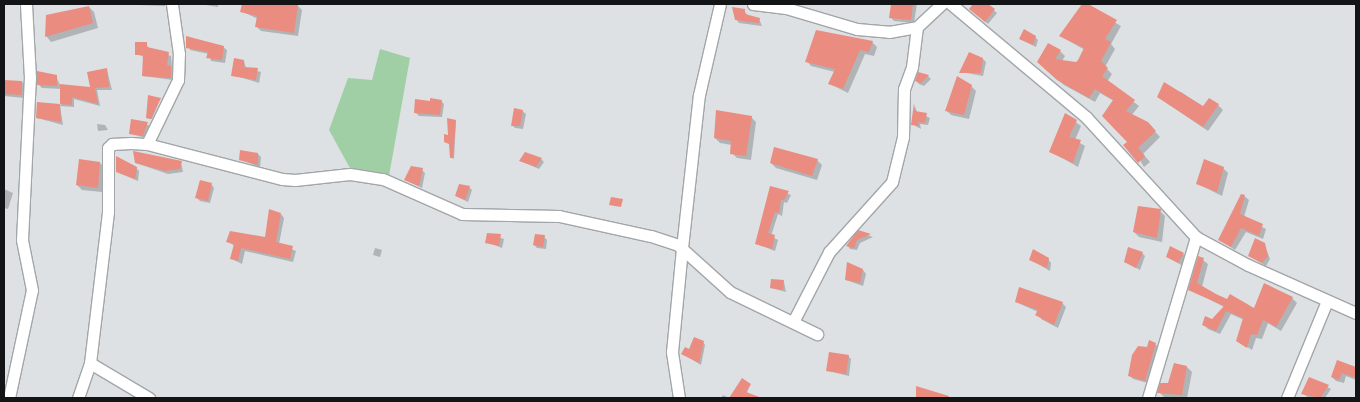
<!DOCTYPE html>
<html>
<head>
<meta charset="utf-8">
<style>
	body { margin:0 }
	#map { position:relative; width:1360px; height:402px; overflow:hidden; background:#dde1e4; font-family:Cabin,sans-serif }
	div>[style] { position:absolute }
	.green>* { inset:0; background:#a0cfa5 }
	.shadow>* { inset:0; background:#0003 }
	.building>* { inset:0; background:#ea8c80 }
	.roads { filter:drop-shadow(1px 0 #a2a6a8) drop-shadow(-1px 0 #a2a6a8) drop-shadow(0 1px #a2a6a8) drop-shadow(0 -1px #a2a6a8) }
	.street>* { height:11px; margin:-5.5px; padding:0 5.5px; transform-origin:5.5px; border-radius:5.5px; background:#fff }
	span { translate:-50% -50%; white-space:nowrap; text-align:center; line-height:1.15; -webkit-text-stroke:4px #fff; paint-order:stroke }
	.frame { position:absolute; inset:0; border:5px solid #131415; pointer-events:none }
</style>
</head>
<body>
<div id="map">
	<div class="green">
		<i style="clip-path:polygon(380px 49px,410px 58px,389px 176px,351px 170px,329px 130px,348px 78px,372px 80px)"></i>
	</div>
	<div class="shadow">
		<i style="clip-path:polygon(110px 4px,165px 4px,165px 6px)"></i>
		<i style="clip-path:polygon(200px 4px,218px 4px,218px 7px)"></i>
		<i style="clip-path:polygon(243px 4px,298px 6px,302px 10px,298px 36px,261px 31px,257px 27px,258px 19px,241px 11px)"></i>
		<i style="clip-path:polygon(893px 4px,917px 4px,914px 23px,894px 21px,890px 17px)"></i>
		<i style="clip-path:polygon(974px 4px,986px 4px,997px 13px,988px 24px,970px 9px)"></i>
		<i style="clip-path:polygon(1083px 4px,1121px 26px,1111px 44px,1115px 49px,1105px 67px,1112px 74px,1107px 82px,1139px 106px,1131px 116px,1147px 123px,1160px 137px,1143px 154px,1150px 162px,1144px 167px,1129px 142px,1114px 101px,1100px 93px,1095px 102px,1064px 85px,1044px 68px,1060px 51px,1065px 56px,1062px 61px,1077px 64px,1085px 50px,1060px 36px)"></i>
		<i style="clip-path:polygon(89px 7px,94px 12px,98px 28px,51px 42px,47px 37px,47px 16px)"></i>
		<i style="clip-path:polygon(744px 10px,748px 16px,759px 19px,762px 26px,739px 23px,736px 19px)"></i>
		<i style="clip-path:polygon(187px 37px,223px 47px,227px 50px,225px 63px,211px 61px,209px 54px,190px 50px)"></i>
		<i style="clip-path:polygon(1035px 37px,1038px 40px,1036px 47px,1020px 39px)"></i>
		<i style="clip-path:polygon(872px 42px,877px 47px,874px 56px,865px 54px,848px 93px,830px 84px,835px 72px,811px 66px,807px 61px)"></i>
		<i style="clip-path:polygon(146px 43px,149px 49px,171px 56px,173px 80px,143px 76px,144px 57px,136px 54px)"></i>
		<i style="clip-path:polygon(983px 59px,986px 62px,983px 76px,961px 72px)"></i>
		<i style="clip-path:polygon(244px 61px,246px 68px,261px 72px,259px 83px,233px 75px)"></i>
		<i style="clip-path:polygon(107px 70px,112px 90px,97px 90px,100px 106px,74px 99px,74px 107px,60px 106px,63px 125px,37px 118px,38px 103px,61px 105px,62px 89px,42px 88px,38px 84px,56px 76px,60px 85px,92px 89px)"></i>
		<i style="clip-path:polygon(919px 74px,928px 76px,931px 79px,924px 86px,919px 84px,916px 81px)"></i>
		<i style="clip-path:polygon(4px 81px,22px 82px,25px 85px,24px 98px,4px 96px)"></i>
		<i style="clip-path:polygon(971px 86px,976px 91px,969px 119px,951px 115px,946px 110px)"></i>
		<i style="clip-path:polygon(1181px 92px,1203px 107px,1218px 105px,1223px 110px,1208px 131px,1158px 97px)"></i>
		<i style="clip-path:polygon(160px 99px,152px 119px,149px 119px,147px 117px)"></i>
		<i style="clip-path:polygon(416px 101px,441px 101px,444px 104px,442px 117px,419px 116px,415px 112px)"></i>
		<i style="clip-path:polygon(915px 106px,917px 112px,930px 118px,928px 125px,920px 124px,921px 129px,912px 124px)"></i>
		<i style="clip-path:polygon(522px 111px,526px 114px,523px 129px,515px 128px,512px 125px)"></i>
		<i style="clip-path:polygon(1066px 115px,1081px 126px,1075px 140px,1085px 146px,1078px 167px,1050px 151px)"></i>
		<i style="clip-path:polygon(751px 117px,756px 122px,751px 160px,737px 158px,732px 153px,732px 145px,720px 143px,715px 138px)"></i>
		<i style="clip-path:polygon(132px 121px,151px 126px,146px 138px,131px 134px)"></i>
		<i style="clip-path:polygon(456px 121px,454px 159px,452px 158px,450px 144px,445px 142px)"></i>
		<i style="clip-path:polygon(97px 124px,105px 125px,108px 130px,98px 131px)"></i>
		<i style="clip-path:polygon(258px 154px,261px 157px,260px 167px,241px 160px)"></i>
		<i style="clip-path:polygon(541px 159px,544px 162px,539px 169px,521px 161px)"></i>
		<i style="clip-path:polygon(817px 160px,822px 165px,817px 180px,776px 168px,771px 163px)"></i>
		<i style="clip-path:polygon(181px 162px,183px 172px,168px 174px,136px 163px)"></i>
		<i style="clip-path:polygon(100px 163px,105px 168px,102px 192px,82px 190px,77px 185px)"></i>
		<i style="clip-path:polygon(136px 168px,139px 171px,138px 181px,117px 172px)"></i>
		<i style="clip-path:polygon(1223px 168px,1228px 173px,1222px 196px,1198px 184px)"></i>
		<i style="clip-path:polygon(422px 170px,425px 173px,422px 188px,405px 180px)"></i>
		<i style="clip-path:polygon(211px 184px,214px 188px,210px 203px,200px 201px,197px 198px)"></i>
		<i style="clip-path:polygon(469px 187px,472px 190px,468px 202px,456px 196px)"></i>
		<i style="clip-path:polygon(771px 187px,791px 195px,787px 203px,784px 202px,782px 216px,778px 214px,771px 236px,778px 240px,775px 251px,757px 244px)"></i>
		<i style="clip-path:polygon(4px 189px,13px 193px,8px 209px,4px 208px)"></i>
		<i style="clip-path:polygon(1244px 196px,1249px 200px,1244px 217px,1266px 229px,1263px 239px,1246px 232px,1235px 250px,1220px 240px)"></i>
		<i style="clip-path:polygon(1160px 211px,1165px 216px,1162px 242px,1139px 237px,1134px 232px)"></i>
		<i style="clip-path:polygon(281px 214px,284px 218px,279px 244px,296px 251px,293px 262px,245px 251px,242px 264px,232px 259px,235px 246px,228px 242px,266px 239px)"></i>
		<i style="clip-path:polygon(859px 232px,873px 237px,860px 243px,857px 250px,850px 249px,848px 246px)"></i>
		<i style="clip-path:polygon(488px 234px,504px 239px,502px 248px,487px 242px)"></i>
		<i style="clip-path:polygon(544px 237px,547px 240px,546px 249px,537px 248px,534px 245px)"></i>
		<i style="clip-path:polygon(1264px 244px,1270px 259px,1266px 266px,1249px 256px)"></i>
		<i style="clip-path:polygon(375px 248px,382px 250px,380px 257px,373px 255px)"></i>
		<i style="clip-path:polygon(1142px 253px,1145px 256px,1140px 270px,1125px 262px)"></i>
		<i style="clip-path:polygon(1183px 254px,1186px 257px,1181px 265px,1167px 256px)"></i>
		<i style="clip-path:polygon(1199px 257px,1208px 264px,1202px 287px,1215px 295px,1255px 309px,1292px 298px,1297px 303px,1281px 331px,1268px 323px,1262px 339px,1256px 338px,1252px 350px,1238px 341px,1244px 320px,1231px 314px,1220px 334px,1208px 329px,1204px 325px,1213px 320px,1224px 307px,1190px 289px)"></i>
		<i style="clip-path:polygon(1048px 259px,1051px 263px,1050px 271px,1031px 260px)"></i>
		<i style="clip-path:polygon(863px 270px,866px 274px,863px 286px,846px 280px)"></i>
		<i style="clip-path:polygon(784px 282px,786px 292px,771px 288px)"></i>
		<i style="clip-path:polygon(1016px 302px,1062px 303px,1066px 307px,1058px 328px,1041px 319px,1038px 312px)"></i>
		<i style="clip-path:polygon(703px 342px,705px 345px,701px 365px,683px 354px)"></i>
		<i style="clip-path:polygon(1155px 344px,1159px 348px,1148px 383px,1133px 379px,1130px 376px,1147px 348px)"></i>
		<i style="clip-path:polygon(848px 356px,851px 359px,849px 376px,828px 371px)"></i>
		<i style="clip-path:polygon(1338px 362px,1356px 369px,1356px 380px,1346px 376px,1344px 383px,1336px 381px,1332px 377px)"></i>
		<i style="clip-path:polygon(1187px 367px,1192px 372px,1187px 398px,1164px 397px,1159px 392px)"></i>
		<i style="clip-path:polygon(1309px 378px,1331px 389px,1325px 398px,1309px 398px,1302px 393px)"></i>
		<i style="clip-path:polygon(750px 385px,745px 398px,732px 396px)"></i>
		<i style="clip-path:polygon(723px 395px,729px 398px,721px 398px)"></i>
	</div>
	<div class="building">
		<i style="clip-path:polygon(242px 4px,298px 5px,294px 33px,255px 27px,257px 16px,240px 12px)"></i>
		<i style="clip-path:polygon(891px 4px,913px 4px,911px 20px,889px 18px)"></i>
		<i style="clip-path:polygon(973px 4px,988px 4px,995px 9px,985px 22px,969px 9px)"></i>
		<i style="clip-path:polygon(1082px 4px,1088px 4px,1117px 20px,1105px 39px,1111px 42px,1101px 61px,1108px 68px,1102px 76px,1135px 100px,1126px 111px,1148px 122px,1156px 131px,1138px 148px,1145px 156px,1138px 163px,1123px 145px,1127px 142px,1102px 116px,1113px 100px,1095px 89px,1089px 98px,1057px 80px,1037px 62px,1048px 43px,1061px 50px,1055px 59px,1076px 62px,1078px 60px,1084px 48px,1059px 36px)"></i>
		<i style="clip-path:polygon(89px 6px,93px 23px,45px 37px,46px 15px)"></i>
		<i style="clip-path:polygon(732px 7px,745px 9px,745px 14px,760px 18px,759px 23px,735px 20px)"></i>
		<i style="clip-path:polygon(1024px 29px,1036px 36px,1033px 45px,1019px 39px)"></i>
		<i style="clip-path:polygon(816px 30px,873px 41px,869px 52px,860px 50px,843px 89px,828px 84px,835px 69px,805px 62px)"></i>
		<i style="clip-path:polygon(186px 36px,224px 46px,222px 60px,206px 58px,208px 52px,186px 48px)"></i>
		<i style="clip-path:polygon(135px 42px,147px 42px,147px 47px,169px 52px,167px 65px,171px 66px,171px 78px,142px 76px,143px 55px,135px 55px)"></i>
		<i style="clip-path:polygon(969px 52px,983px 58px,981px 73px,959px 73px)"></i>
		<i style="clip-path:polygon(234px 58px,244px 60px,244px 67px,258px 68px,256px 80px,231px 76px)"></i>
		<i style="clip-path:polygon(107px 68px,109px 87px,95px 88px,98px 104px,72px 97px,72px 105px,60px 104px,60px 84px,90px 87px,87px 72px)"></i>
		<i style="clip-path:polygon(37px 71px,57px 75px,57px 86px,37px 85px)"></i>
		<i style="clip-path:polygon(918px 72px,929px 75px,921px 83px,915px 81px)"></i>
		<i style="clip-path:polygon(957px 76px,972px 85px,964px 115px,945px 111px)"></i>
		<i style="clip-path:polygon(4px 80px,22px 81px,22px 95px,4px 94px)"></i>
		<i style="clip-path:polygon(1164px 82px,1203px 106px,1209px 98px,1219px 104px,1203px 127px,1157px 97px)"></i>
		<i style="clip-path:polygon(148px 95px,161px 98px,151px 119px,146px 118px)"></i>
		<i style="clip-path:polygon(430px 98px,442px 100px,440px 115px,414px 113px,415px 99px,430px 101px)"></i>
		<i style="clip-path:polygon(37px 102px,60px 104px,61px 122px,36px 118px)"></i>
		<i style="clip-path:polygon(914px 103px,915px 111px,927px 113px,925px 123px,918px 122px,919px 126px,911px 125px)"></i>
		<i style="clip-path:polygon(514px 108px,523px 110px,520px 126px,511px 126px)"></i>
		<i style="clip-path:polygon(716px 110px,752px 116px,746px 156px,730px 154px,731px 141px,714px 138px)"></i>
		<i style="clip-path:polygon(1065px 113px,1077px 120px,1069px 137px,1081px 140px,1073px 163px,1049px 152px)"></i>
		<i style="clip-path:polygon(447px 118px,456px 120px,453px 158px,450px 158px,449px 144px,444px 142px,444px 134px,448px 135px)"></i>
		<i style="clip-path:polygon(131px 119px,148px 122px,143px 136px,129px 134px)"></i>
		<i style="clip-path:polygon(774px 147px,818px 159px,812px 176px,770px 163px)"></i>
		<i style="clip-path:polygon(240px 150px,258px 153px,258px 165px,239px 160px)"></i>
		<i style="clip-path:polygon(133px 151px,182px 161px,180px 169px,165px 171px,135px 163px)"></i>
		<i style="clip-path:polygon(525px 152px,542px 158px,536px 167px,519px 161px)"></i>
		<i style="clip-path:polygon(116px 156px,137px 167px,135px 179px,116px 172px)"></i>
		<i style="clip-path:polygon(79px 159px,100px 162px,98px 188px,76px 185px)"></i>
		<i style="clip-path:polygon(1204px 159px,1224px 167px,1217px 192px,1196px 184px)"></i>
		<i style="clip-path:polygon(411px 166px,423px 168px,419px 186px,404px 180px)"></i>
		<i style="clip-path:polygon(200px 180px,212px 183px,208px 201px,195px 198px)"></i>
		<i style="clip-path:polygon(459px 184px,470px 186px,465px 200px,455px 196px)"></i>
		<i style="clip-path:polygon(770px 186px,789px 191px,784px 200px,781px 200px,779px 213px,775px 212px,768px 233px,775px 235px,772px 249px,755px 244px)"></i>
		<i style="clip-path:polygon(1241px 194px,1245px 195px,1240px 214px,1263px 224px,1259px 236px,1241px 228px,1231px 247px,1218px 240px)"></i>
		<i style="clip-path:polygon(611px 197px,623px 199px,621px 207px,609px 205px)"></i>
		<i style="clip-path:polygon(1138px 206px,1161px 209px,1157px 238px,1133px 232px)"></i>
		<i style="clip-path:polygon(269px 209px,281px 213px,276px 242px,293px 246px,290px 259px,241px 248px,238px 261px,230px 259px,234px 244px,226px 242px,230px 231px,265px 237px)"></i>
		<i style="clip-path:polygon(858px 230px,871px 234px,857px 240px,854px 248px,846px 246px)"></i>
		<i style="clip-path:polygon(487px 233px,501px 234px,499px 246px,485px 243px)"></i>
		<i style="clip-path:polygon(535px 234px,545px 235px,543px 247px,533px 245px)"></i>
		<i style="clip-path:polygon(1255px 238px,1265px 243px,1268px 256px,1262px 263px,1248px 256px)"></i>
		<i style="clip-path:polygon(1170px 246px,1184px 253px,1178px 263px,1166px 257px)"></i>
		<i style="clip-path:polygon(1128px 247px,1143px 252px,1136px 268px,1124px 262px)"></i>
		<i style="clip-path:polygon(1033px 249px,1049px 258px,1047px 268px,1029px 260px)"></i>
		<i style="clip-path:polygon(1198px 256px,1204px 258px,1197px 283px,1216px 294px,1227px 299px,1230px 294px,1254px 308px,1264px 283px,1293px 297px,1276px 327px,1263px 320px,1257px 335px,1251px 334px,1247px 348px,1236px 341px,1243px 318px,1226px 311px,1216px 331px,1202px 325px,1205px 316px,1212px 319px,1224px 306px,1188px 290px)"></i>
		<i style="clip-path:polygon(847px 262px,863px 269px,860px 283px,845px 280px)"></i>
		<i style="clip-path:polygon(771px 279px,784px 280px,783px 290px,770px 288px)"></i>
		<i style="clip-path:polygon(1019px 287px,1063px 302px,1054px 325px,1035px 315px,1038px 310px,1015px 302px)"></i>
		<i style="clip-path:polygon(694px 337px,704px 341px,699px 363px,681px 354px,685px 347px,689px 349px)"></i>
		<i style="clip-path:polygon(1149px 340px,1156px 343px,1145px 381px,1128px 376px,1132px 355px,1138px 346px,1147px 347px)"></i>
		<i style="clip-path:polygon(829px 352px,849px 355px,846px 374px,826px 371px)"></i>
		<i style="clip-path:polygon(1337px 360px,1356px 367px,1356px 378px,1342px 373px,1339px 380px,1331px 377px)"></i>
		<i style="clip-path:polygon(1174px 363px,1187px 366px,1182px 395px,1157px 393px,1160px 383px,1168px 383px)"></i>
		<i style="clip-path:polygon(1309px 377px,1329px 385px,1320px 398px,1301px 394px)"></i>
		<i style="clip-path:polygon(742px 378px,751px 384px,746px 392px,762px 398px,729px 398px)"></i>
		<i style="clip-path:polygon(916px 386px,949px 396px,948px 398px,916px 398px)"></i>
	</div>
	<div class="roads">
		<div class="street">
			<i style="left:753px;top:4px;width:33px;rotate:7deg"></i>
			<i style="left:786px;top:8px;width:74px;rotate:16.5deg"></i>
			<i style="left:857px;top:29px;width:32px;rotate:5deg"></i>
			<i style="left:889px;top:32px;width:28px;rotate:-10deg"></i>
			<i style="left:917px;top:27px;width:34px;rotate:-43deg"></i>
			<i style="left:951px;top:4px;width:176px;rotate:39.9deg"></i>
			<i style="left:1086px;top:117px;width:163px;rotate:47.5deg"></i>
			<i style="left:1196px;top:237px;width:59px;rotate:28.3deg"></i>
			<i style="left:1248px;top:265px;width:118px;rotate:24deg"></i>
			<i style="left:147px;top:144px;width:71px;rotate:-64.2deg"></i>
			<i style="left:178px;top:80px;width:26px;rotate:-88deg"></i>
			<i style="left:179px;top:54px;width:50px;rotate:-98deg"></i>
			<i style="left:793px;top:322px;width:79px;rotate:-62.8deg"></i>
			<i style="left:829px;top:252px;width:94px;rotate:-48deg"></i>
			<i style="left:892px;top:182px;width:46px;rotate:-76.3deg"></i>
			<i style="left:903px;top:137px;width:48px;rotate:-88.8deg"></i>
			<i style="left:904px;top:89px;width:23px;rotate:-70deg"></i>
			<i style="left:912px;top:67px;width:40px;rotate:-82.9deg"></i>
			<i style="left:90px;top:363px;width:69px;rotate:30.7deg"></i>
			<i style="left:9px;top:398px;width:110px;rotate:-78deg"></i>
			<i style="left:32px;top:290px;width:51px;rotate:-101.3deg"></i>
			<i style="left:22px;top:240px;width:162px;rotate:-87.2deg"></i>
			<i style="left:30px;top:78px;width:74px;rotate:-93.1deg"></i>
			<i style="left:78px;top:398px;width:37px;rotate:-71deg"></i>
			<i style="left:90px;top:363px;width:153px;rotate:-83.2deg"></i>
			<i style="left:108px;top:211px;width:63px;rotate:-90deg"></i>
			<i style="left:108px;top:148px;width:6px;rotate:-45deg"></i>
			<i style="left:112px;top:144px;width:19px;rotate:-3deg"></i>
			<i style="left:131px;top:143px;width:16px;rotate:4deg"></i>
			<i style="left:147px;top:144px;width:139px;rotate:14.5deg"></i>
			<i style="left:282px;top:179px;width:13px;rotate:4deg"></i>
			<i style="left:295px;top:180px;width:55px;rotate:-6.2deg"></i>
			<i style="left:350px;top:174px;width:33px;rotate:9deg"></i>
			<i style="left:383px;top:179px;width:86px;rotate:23.9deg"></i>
			<i style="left:462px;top:214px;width:97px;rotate:1.2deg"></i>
			<i style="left:559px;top:216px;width:94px;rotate:12.3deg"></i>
			<i style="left:651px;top:236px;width:28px;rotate:18deg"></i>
			<i style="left:678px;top:245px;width:70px;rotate:42.1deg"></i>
			<i style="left:730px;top:292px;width:97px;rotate:25.8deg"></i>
			<i style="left:679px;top:398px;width:47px;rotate:-98.7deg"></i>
			<i style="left:672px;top:352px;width:104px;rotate:-84.5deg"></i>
			<i style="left:682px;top:248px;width:154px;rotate:-83.7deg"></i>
			<i style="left:699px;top:95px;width:93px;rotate:-77deg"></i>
			<i style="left:1148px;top:398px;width:168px;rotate:-73.4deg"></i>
			<i style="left:1287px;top:398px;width:105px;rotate:-67.6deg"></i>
		</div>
	</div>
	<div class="frame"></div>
</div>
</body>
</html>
